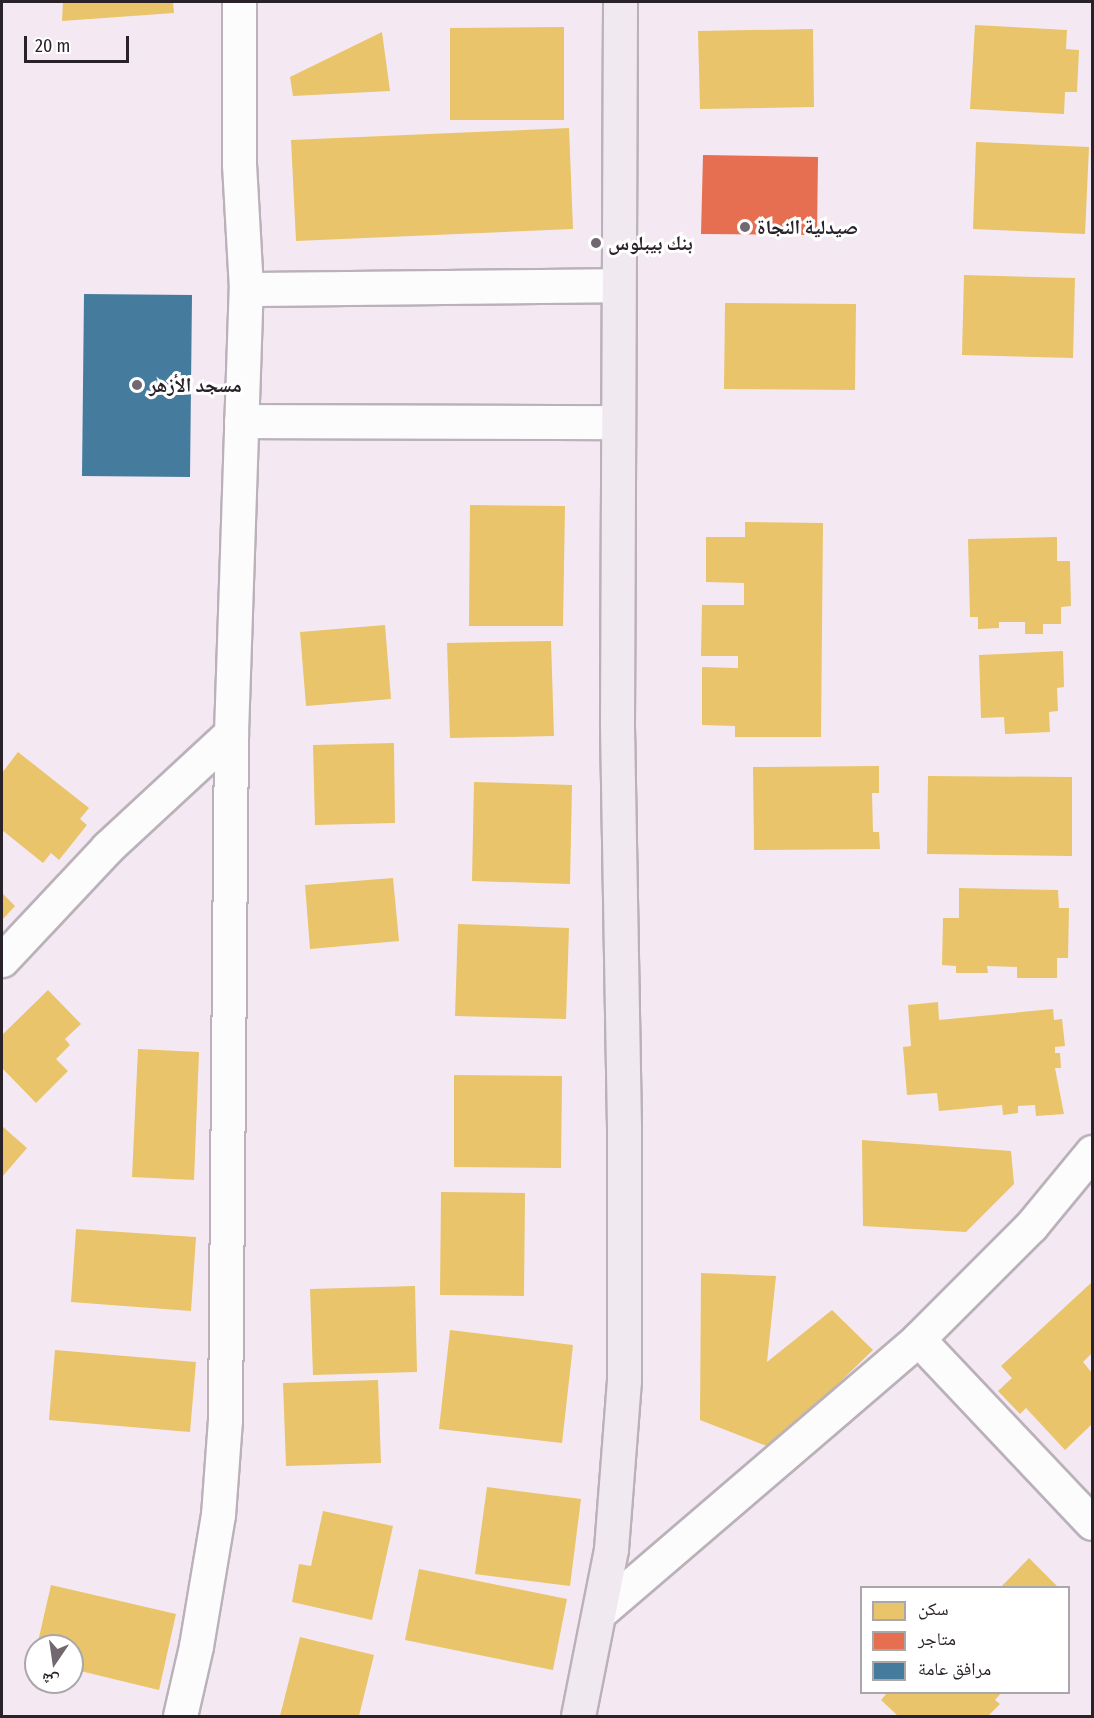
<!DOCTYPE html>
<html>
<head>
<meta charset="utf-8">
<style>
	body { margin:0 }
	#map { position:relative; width:1094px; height:1718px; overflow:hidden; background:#f4e9f3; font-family:"Fira Sans Condensed","Noto Naskh Arabic",sans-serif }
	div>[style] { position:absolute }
	.homes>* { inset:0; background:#e9c46a }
	.shops>* { inset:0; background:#e76f51 }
	.public>* { inset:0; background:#457b9d }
	.roads { filter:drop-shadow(2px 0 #bab1b9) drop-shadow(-2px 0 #bab1b9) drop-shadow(0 2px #bab1b9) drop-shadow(0 -2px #bab1b9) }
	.street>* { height:33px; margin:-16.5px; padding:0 16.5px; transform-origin:16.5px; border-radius:16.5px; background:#fdfcfd }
	.primary>* { height:33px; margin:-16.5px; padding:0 16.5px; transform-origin:16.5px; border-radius:16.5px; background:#f1e9f0 }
	.dots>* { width:16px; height:16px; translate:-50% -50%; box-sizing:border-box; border:3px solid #fff; border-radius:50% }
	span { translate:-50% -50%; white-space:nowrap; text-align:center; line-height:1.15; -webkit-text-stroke:6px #fff; paint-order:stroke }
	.poi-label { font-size:20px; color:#2a2229; font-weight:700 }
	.left { translate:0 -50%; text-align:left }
	.frame { position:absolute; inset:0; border:3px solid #2a2229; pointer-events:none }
	.legend { position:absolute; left:860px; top:1586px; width:210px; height:108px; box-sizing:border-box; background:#fff; border:2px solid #aaa7a9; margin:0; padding:8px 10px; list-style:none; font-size:18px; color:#2a2229 }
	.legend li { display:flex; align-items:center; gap:12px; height:30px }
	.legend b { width:30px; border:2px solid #aaa7a9 }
	.north { position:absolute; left:24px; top:1634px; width:60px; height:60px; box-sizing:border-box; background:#fff; border:2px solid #aaa7a9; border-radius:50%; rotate:193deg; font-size:16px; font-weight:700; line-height:24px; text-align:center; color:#2a2229 }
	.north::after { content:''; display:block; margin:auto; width:21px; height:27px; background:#716870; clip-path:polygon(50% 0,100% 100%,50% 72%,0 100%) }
	.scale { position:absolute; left:24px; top:36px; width:105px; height:27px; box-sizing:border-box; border:3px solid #2a2229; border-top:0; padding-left:8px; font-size:18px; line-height:21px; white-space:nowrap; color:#2a2229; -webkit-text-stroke:4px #fff; paint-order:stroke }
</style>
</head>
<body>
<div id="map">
	<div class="homes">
		<i style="clip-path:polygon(63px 2px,173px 2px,174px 13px,62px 21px)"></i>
		<i style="clip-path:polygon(975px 25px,1067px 30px,1066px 49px,1079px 50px,1077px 92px,1065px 92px,1064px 114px,970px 109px)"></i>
		<i style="clip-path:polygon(564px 27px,564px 120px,450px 120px,450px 28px)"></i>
		<i style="clip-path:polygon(813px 29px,814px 107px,700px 109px,698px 31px)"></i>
		<i style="clip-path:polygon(382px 32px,390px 91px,293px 96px,290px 77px)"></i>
		<i style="clip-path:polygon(569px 128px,573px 229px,296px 241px,291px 140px)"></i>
		<i style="clip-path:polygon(976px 142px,1089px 147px,1085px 234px,973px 229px)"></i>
		<i style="clip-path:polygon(964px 275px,1075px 278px,1073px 358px,962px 355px)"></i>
		<i style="clip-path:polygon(725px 303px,856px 304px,855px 390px,724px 389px)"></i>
		<i style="clip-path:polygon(470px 505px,565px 506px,563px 626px,469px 626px)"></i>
		<i style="clip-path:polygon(745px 522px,823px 523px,821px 737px,735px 737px,735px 726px,702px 725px,702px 667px,738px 668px,738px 656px,701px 656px,702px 605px,744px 605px,744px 583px,706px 582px,706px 537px,745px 537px)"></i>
		<i style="clip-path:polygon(1057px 537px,1057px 561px,1070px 561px,1071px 606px,1061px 607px,1061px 624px,1043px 624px,1043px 634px,1025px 634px,1025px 622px,999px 622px,999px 628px,978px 629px,978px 617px,970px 617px,968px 539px)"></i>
		<i style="clip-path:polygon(385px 625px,391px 699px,306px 706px,300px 632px)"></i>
		<i style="clip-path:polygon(551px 641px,554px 736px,450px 738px,447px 643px)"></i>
		<i style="clip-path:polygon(1063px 651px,1064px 687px,1057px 688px,1058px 711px,1049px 712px,1050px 732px,1005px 734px,1004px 717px,981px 718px,979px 655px)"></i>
		<i style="clip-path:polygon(394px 743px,395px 823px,315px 825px,313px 745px)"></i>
		<i style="clip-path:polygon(18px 752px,89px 808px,80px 819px,87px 825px,59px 860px,51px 853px,43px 863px,2px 830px,2px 773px)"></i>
		<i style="clip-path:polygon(879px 766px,879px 793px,872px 793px,873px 832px,879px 832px,880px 849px,754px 850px,753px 767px)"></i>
		<i style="clip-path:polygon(928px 776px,1072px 777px,1072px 856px,927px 854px)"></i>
		<i style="clip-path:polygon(474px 782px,572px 785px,570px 884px,472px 881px)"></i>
		<i style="clip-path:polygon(393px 878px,399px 941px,310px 949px,305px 885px)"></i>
		<i style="clip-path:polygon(959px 888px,1058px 890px,1059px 908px,1069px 908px,1068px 958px,1057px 958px,1057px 978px,1017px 978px,1017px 967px,987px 966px,988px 973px,956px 973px,956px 966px,942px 965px,943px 918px,959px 918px)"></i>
		<i style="clip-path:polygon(2px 893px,15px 906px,2px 920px)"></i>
		<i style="clip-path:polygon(458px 924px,569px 928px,566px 1019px,455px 1016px)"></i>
		<i style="clip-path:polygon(48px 990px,81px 1024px,65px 1039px,70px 1045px,56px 1059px,68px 1071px,36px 1103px,2px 1068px,2px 1035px)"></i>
		<i style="clip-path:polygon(938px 1002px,939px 1020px,1053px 1009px,1054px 1020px,1062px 1019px,1065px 1046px,1055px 1047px,1055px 1053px,1060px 1053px,1061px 1068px,1055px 1068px,1064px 1114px,1036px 1116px,1035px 1105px,1018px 1106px,1018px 1113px,1003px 1115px,1002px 1105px,939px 1111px,937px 1093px,907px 1095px,903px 1047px,911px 1046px,908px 1005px)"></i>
		<i style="clip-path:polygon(138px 1049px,199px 1052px,194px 1180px,132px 1177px)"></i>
		<i style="clip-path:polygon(454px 1075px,562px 1076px,561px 1168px,454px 1167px)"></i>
		<i style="clip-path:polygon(2px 1126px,27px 1148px,2px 1177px)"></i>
		<i style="clip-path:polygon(862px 1140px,1011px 1151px,1014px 1184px,966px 1232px,863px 1226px)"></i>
		<i style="clip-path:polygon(441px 1192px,525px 1193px,524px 1296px,440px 1295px)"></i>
		<i style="clip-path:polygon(76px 1229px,196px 1237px,191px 1311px,71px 1302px)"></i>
		<i style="clip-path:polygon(701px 1273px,776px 1276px,767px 1362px,832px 1310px,873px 1350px,772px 1448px,700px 1420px)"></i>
		<i style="clip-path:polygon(1092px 1282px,1092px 1353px,1083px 1362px,1092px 1373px,1092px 1424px,1065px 1450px,1026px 1408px,1020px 1414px,998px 1391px,1012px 1378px,1001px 1366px)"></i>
		<i style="clip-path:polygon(415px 1286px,417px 1372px,313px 1375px,310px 1289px)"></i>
		<i style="clip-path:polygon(450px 1330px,573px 1345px,562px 1443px,439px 1429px)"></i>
		<i style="clip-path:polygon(55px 1350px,196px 1362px,190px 1432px,49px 1420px)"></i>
		<i style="clip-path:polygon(378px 1380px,381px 1463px,286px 1466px,283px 1383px)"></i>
		<i style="clip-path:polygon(487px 1487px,581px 1499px,570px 1586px,475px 1574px)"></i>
		<i style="clip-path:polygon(323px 1511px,393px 1526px,372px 1620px,292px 1602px,299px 1564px,311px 1566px)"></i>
		<i style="clip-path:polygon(1029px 1558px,1059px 1588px,1000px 1588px)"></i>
		<i style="clip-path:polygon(419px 1569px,567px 1599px,553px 1670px,405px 1640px)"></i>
		<i style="clip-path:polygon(51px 1585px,176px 1614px,159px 1690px,72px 1669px,72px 1646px,37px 1646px)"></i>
		<i style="clip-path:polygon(300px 1637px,374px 1655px,359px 1716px,280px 1716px)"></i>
		<i style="clip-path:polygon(888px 1692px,1002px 1692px,995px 1700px,1000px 1704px,988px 1716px,898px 1716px,881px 1700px)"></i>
	</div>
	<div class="shops">
		<i style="clip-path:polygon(703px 155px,818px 157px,817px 235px,701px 234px)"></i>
	</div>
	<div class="public">
		<i style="clip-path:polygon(84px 294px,192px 295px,190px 477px,82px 476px)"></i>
	</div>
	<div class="roads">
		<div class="street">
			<i style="left:246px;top:289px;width:372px;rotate:-0.6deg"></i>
			<i style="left:241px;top:421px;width:377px;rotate:0.2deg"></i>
			<i style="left:2px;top:960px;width:154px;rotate:-46.8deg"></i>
			<i style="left:107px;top:848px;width:169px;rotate:-42.8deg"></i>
			<i style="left:918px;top:1339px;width:253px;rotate:46.6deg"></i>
			<i style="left:600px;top:1612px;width:419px;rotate:-40.6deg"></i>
			<i style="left:918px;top:1339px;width:160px;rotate:-45deg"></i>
			<i style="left:1031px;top:1226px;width:96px;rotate:-50.5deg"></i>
			<i style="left:180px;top:1716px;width:72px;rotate:-77.1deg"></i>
			<i style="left:196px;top:1646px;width:133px;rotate:-80.5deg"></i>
			<i style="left:218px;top:1515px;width:96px;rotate:-85.8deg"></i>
			<i style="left:225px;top:1419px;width:686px;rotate:-89.5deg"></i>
			<i style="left:231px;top:733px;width:444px;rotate:-88.1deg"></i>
			<i style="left:246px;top:289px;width:125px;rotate:-93.2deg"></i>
			<i style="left:239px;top:164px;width:162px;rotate:-90deg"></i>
		</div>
		<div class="primary">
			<i style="left:578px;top:1716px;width:170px;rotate:-78.8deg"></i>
			<i style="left:611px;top:1549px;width:169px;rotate:-85.6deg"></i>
			<i style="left:624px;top:1380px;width:253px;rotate:-90deg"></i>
			<i style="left:624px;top:1127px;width:404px;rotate:-91deg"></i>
			<i style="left:617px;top:723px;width:721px;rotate:-89.76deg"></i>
		</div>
	</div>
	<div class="dots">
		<i style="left:745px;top:227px;background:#716870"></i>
		<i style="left:596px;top:243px;background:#716870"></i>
		<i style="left:137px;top:385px;background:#716870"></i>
	</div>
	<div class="poi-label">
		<span class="left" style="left:757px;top:227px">صيدلية النجاة</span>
		<span class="left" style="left:608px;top:243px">بنك بيبلوس</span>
		<span class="left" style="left:149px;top:385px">مسجد الأزهر</span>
	</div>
	<div class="frame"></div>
	<ul class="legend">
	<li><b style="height:16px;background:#e9c46a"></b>سكن</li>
	<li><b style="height:16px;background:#e76f51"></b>متاجر</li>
	<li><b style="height:16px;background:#457b9d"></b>مرافق عامة</li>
	</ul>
	<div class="north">ش</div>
	<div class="scale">20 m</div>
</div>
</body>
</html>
